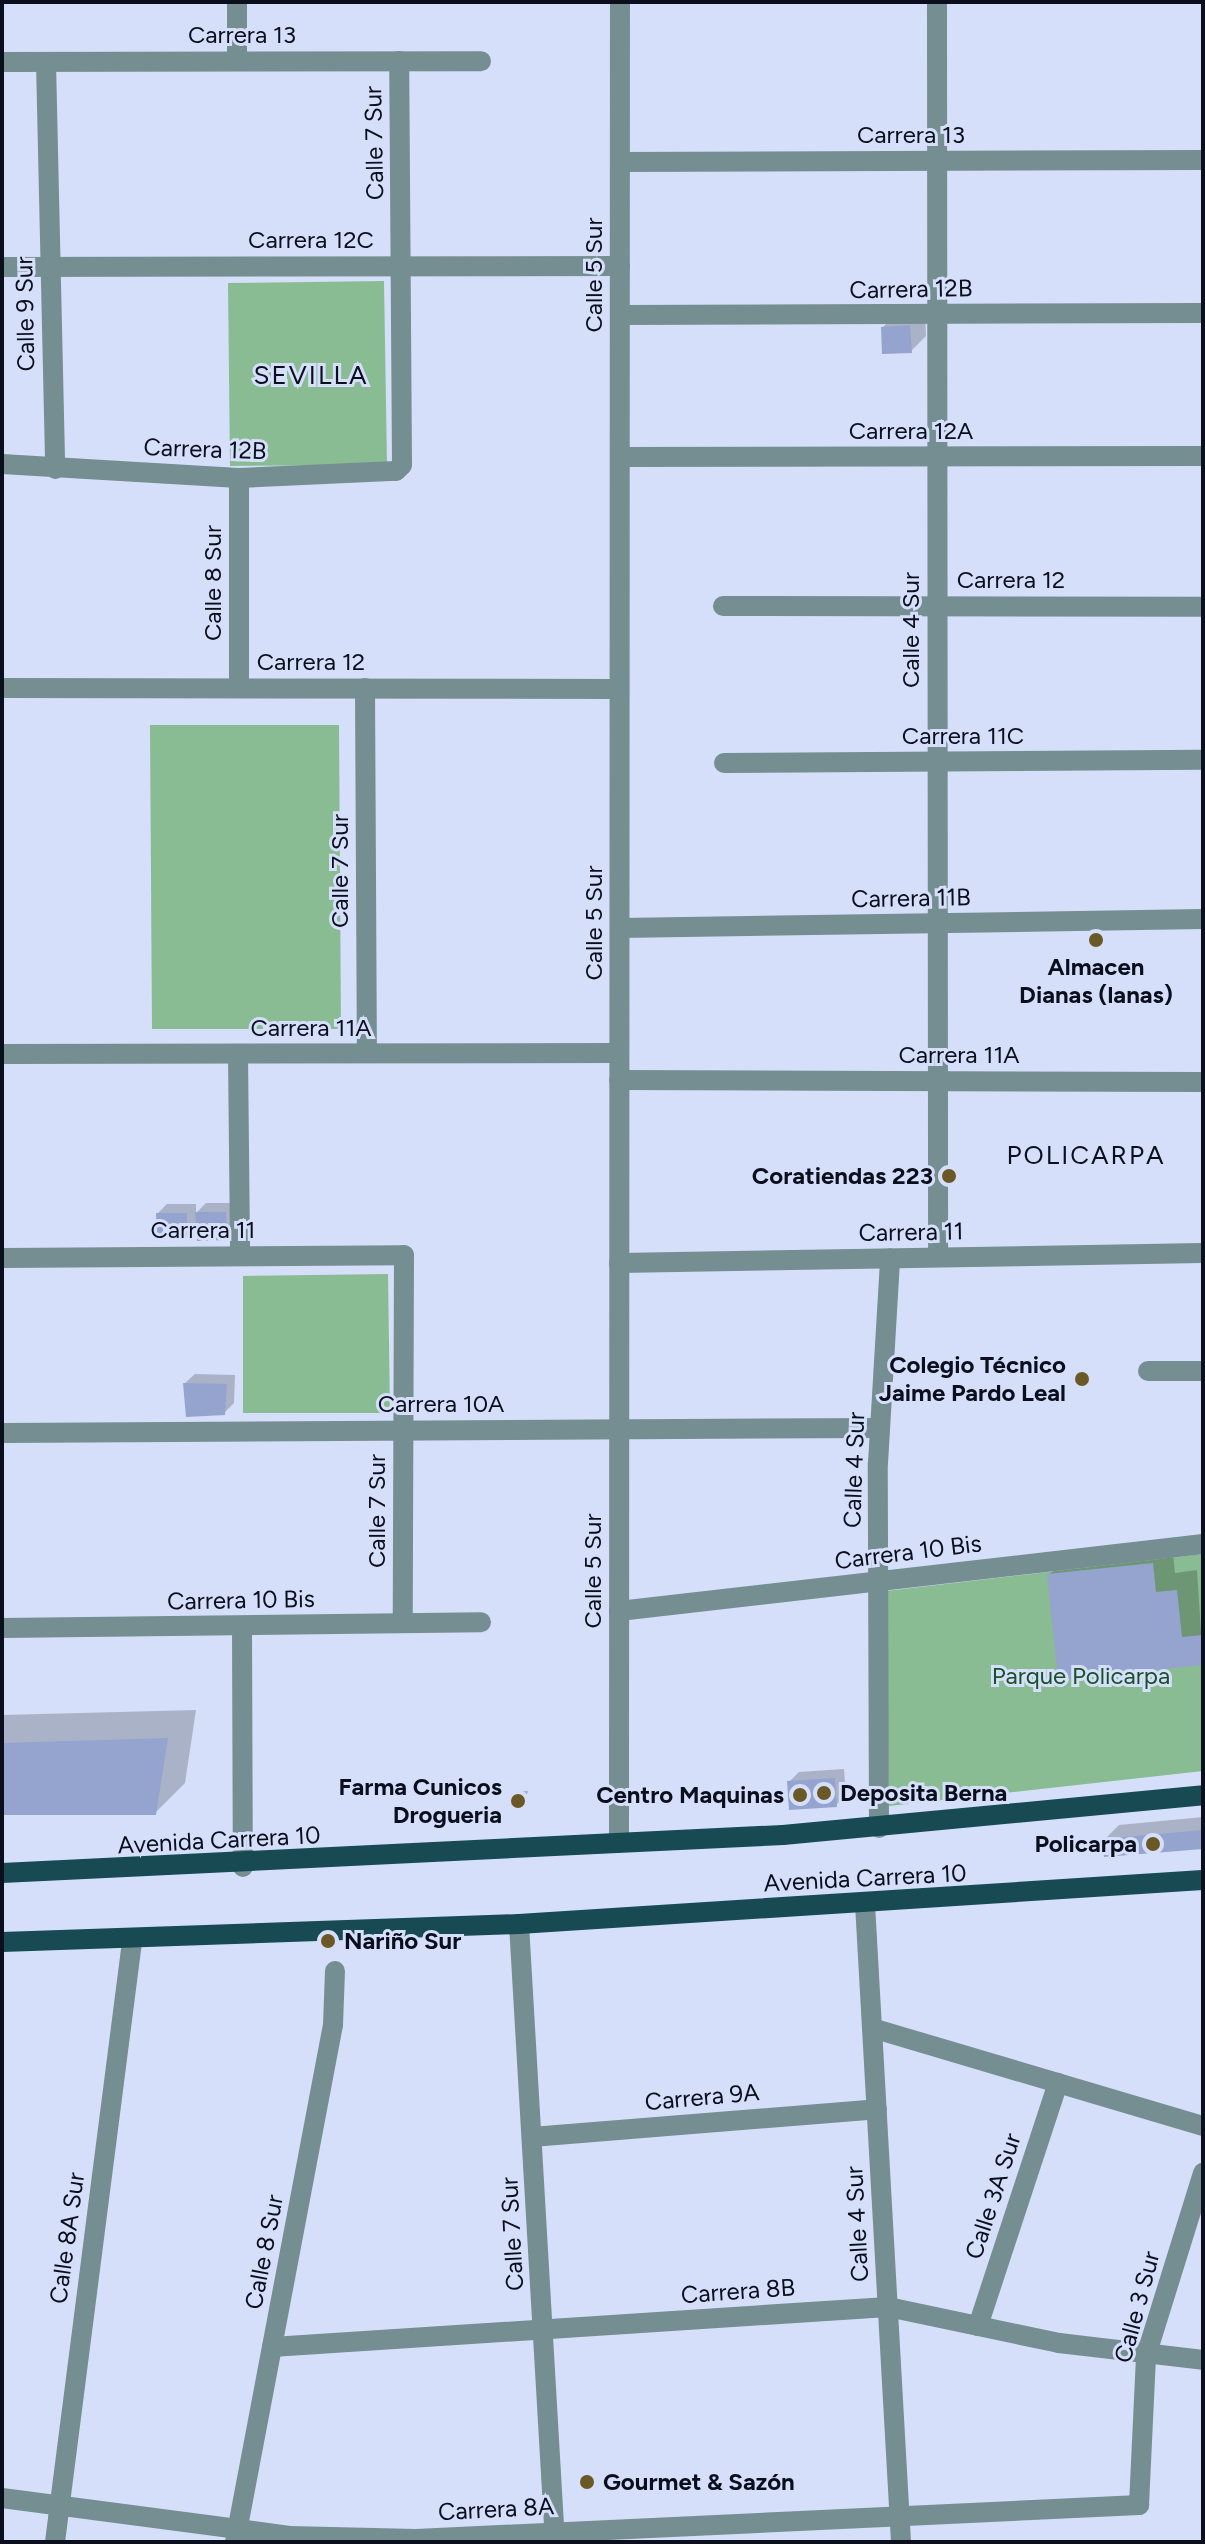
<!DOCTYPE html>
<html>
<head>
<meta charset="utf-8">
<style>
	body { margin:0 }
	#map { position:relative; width:1205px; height:2544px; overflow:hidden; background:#d5dffa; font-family:Figtree,sans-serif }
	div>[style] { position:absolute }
	.green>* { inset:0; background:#89bc93 }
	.shadow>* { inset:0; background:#0003 }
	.building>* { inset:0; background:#95a4cf }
	.minor>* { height:20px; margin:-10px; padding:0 10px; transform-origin:10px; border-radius:10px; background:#758e92 }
	.primary>* { height:20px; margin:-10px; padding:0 10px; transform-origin:10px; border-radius:10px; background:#174a53 }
	.dots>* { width:22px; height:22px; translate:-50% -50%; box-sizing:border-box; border:4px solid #d5dffa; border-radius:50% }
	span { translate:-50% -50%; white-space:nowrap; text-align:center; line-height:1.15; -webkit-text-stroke:6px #d5dffa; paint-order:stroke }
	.street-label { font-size:24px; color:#0a0e1d }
	.poi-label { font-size:24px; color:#0a0e1d; font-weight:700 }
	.right { translate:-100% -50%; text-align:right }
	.left { translate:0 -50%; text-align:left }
	.park-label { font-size:24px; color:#185028 }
	.neighbourhood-label { font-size:26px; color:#0a0e1d; letter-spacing:2px }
	.frame { position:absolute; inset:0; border:4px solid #0a0e1d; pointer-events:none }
</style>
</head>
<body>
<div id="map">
	<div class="green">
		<i style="clip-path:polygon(384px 281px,387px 465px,230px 466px,228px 283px)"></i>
		<i style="clip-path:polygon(150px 725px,339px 725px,341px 1029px,152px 1029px)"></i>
		<i style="clip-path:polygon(388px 1274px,390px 1413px,243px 1413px,243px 1276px)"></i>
		<i style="clip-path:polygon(1203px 1554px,1203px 1771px,889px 1806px,886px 1591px)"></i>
	</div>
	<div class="shadow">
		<i style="clip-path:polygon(925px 311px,926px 336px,911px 351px,883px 327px,898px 312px)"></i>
		<i style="clip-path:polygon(206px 1203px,235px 1203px,236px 1228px,226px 1238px,197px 1224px,187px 1235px,158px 1213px,167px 1204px,196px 1204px,196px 1213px)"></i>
		<i style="clip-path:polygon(195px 1374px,235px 1375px,234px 1403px,224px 1413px,185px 1383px)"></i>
		<i style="clip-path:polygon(1172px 1544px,1175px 1573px,1197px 1570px,1203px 1663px,1049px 1575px,1069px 1554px)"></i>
		<i style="clip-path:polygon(196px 1710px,185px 1783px,155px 1813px,2px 1813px,2px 1715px)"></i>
		<i style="clip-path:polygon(844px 1769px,846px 1795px,836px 1805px,789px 1782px,799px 1772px)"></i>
		<i style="clip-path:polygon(517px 1791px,528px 1791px,524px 1804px,513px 1796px)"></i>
		<i style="clip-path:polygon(1203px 1817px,1203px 1847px,1104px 1840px,1119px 1825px)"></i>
	</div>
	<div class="building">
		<i style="clip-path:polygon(910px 325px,912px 353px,882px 354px,881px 327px)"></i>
		<i style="clip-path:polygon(195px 1212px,226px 1212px,227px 1240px,197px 1241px)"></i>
		<i style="clip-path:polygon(156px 1213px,187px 1213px,187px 1237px,157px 1236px)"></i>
		<i style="clip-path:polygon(183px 1383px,227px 1384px,225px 1415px,186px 1417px)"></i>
		<i style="clip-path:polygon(1153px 1563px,1156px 1592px,1177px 1590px,1182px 1637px,1203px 1635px,1203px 1665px,1058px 1680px,1047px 1574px)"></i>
		<i style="clip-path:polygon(168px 1738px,156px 1815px,2px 1815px,2px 1743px)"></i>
		<i style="clip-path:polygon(835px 1778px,837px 1807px,789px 1810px,787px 1781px)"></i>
		<i style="clip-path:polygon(524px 1794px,525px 1806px,512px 1807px,511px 1795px)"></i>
		<i style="clip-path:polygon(1203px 1830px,1203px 1849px,1104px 1857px,1102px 1839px)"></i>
	</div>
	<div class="minor">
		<i style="left:237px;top:2px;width:59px;rotate:90deg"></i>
		<i style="left:937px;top:2px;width:1255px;rotate:89.95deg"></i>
		<i style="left:2px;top:62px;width:479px;rotate:-0.1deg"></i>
		<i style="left:46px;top:62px;width:407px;rotate:88.7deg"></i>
		<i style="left:620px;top:162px;width:583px;rotate:-0.2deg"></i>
		<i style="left:2px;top:267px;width:618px;rotate:-0.09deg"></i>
		<i style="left:620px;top:315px;width:583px;rotate:-0.2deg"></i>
		<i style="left:620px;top:457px;width:583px;rotate:-0.1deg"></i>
		<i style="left:2px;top:464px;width:237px;rotate:3.4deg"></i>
		<i style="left:239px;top:478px;width:157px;rotate:-2.6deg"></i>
		<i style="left:396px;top:471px;width:8px;rotate:-45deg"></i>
		<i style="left:402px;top:465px;width:404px;rotate:-90.4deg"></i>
		<i style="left:239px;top:478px;width:210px;rotate:90deg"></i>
		<i style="left:723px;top:606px;width:480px;rotate:0.1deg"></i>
		<i style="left:2px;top:688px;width:617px;rotate:0.09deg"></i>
		<i style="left:365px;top:688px;width:365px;rotate:89.7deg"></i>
		<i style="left:724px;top:763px;width:479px;rotate:-0.4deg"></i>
		<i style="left:620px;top:928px;width:583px;rotate:-0.88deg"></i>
		<i style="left:2px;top:1054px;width:617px;rotate:-0.09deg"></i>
		<i style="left:238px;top:1054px;width:202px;rotate:89.4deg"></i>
		<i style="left:619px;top:1080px;width:584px;rotate:0.2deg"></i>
		<i style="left:2px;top:1258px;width:402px;rotate:-0.4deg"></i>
		<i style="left:404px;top:1255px;width:368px;rotate:90.2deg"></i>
		<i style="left:619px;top:1263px;width:584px;rotate:-0.98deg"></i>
		<i style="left:1148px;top:1371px;width:55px"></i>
		<i style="left:2px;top:1433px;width:878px;rotate:-0.33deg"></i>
		<i style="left:619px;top:1611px;width:588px;rotate:-6.54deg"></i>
		<i style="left:242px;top:1626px;width:241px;rotate:89.8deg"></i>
		<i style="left:2px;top:1628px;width:479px;rotate:-0.7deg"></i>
		<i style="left:879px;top:1828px;width:365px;rotate:-90.2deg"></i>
		<i style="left:878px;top:1463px;width:205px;rotate:-86.6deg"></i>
		<i style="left:619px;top:1843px;width:1841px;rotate:-89.97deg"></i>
		<i style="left:865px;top:1904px;width:639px;rotate:86.77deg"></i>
		<i style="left:519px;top:1924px;width:619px;rotate:86.67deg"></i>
		<i style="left:872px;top:2028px;width:345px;rotate:16.5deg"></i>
		<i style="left:532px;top:2137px;width:346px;rotate:-4.6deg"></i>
		<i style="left:978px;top:2326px;width:256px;rotate:-71.8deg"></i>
		<i style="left:272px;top:2347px;width:617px;rotate:-3.72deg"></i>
		<i style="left:888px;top:2307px;width:175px;rotate:11.9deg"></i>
		<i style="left:1059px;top:2343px;width:145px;rotate:6.7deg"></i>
		<i style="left:2px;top:2498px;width:290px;rotate:7.5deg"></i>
		<i style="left:289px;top:2536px;width:127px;rotate:1.4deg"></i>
		<i style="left:416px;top:2539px;width:724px;rotate:-2.69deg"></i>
		<i style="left:1139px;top:2505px;width:149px;rotate:-87.3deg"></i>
		<i style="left:1146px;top:2356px;width:192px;rotate:-72.7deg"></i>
		<i style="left:55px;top:2542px;width:605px;rotate:-82.69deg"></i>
		<i style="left:235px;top:2542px;width:526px;rotate:-79.27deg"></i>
		<i style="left:333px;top:2025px;width:54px;rotate:-87.9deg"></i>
	</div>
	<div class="primary">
		<i style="left:2px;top:1873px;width:782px;rotate:-2.79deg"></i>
		<i style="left:783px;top:1835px;width:422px;rotate:-5.4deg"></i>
		<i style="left:2px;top:1942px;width:517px;rotate:-1.99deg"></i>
		<i style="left:519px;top:1924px;width:685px;rotate:-3.68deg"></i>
	</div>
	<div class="dots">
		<i style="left:1096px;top:940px;background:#6a5826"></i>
		<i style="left:949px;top:1176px;background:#6a5826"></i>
		<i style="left:1082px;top:1379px;background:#6a5826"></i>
		<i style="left:824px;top:1793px;background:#6a5826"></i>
		<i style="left:800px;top:1795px;background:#6a5826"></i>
		<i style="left:518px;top:1801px;background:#6a5826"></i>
		<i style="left:1153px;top:1844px;background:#6a5826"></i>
		<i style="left:328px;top:1941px;background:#6a5826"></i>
		<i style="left:587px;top:2482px;background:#6a5826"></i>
	</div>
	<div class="street-label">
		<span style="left:242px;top:35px">Carrera 13</span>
		<span style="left:911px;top:135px">Carrera 13</span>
		<span style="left:374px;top:143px;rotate:-91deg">Calle 7 Sur</span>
		<span style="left:311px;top:240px">Carrera 12C</span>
		<span style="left:594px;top:275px;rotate:-90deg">Calle 5 Sur</span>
		<span style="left:911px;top:289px;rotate:-1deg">Carrera 12B</span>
		<span style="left:25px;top:314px;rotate:-91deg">Calle 9 Sur</span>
		<span style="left:911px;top:431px">Carrera 12A</span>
		<span style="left:205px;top:449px;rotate:2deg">Carrera 12B</span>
		<span style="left:1011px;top:580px">Carrera 12</span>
		<span style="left:213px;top:583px;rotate:-90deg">Calle 8 Sur</span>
		<span style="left:911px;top:630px;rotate:-90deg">Calle 4 Sur</span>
		<span style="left:311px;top:662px">Carrera 12</span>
		<span style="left:963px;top:736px">Carrera 11C</span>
		<span style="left:340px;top:871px;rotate:-90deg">Calle 7 Sur</span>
		<span style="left:911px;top:898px;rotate:-1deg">Carrera 11B</span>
		<span style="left:594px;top:923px;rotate:-90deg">Calle 5 Sur</span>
		<span style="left:311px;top:1028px">Carrera 11A</span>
		<span style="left:959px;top:1055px">Carrera 11A</span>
		<span style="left:203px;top:1230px">Carrera 11</span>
		<span style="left:911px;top:1232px;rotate:-1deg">Carrera 11</span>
		<span style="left:441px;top:1404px">Carrera 10A</span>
		<span style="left:854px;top:1470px;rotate:-88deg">Calle 4 Sur</span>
		<span style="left:377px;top:1511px;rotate:-90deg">Calle 7 Sur</span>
		<span style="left:908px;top:1552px;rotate:-7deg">Carrera 10 Bis</span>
		<span style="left:593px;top:1571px;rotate:-90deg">Calle 5 Sur</span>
		<span style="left:241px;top:1600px;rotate:-1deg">Carrera 10 Bis</span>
		<span style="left:219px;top:1840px;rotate:-3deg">Avenida Carrera 10</span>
		<span style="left:865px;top:1878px;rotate:-3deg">Avenida Carrera 10</span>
		<span style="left:702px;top:2097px;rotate:-5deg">Carrera 9A</span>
		<span style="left:993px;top:2196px;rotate:-72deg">Calle 3A Sur</span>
		<span style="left:857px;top:2224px;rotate:-93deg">Calle 4 Sur</span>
		<span style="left:512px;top:2234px;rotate:-93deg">Calle 7 Sur</span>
		<span style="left:67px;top:2238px;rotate:-82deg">Calle 8A Sur</span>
		<span style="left:264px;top:2252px;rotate:-79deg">Calle 8 Sur</span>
		<span style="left:738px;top:2291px;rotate:-4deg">Carrera 8B</span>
		<span style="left:1137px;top:2307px;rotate:-75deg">Calle 3 Sur</span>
		<span style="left:496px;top:2509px;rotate:-3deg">Carrera 8A</span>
	</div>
	<div class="poi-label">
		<span style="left:1096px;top:981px">Almacen<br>Dianas (lanas)</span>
		<span class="right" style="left:933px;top:1176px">Coratiendas 223</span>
		<span class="right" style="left:1066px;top:1379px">Colegio Técnico<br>Jaime Pardo Leal</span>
		<span class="right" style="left:502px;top:1801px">Farma Cunicos<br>Drogueria</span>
		<span class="left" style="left:840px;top:1793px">Deposita Berna</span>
		<span class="right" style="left:784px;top:1795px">Centro Maquinas</span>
		<span class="right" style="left:1137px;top:1844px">Policarpa</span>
		<span class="left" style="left:344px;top:1941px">Nariño Sur</span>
		<span class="left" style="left:603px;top:2482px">Gourmet &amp; Sazón</span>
	</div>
	<div class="park-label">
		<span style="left:1081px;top:1676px">Parque Policarpa</span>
	</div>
	<div class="neighbourhood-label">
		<span style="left:311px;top:376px">SEVILLA</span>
		<span style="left:1086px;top:1156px">POLICARPA</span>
	</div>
	<div class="frame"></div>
</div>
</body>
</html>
